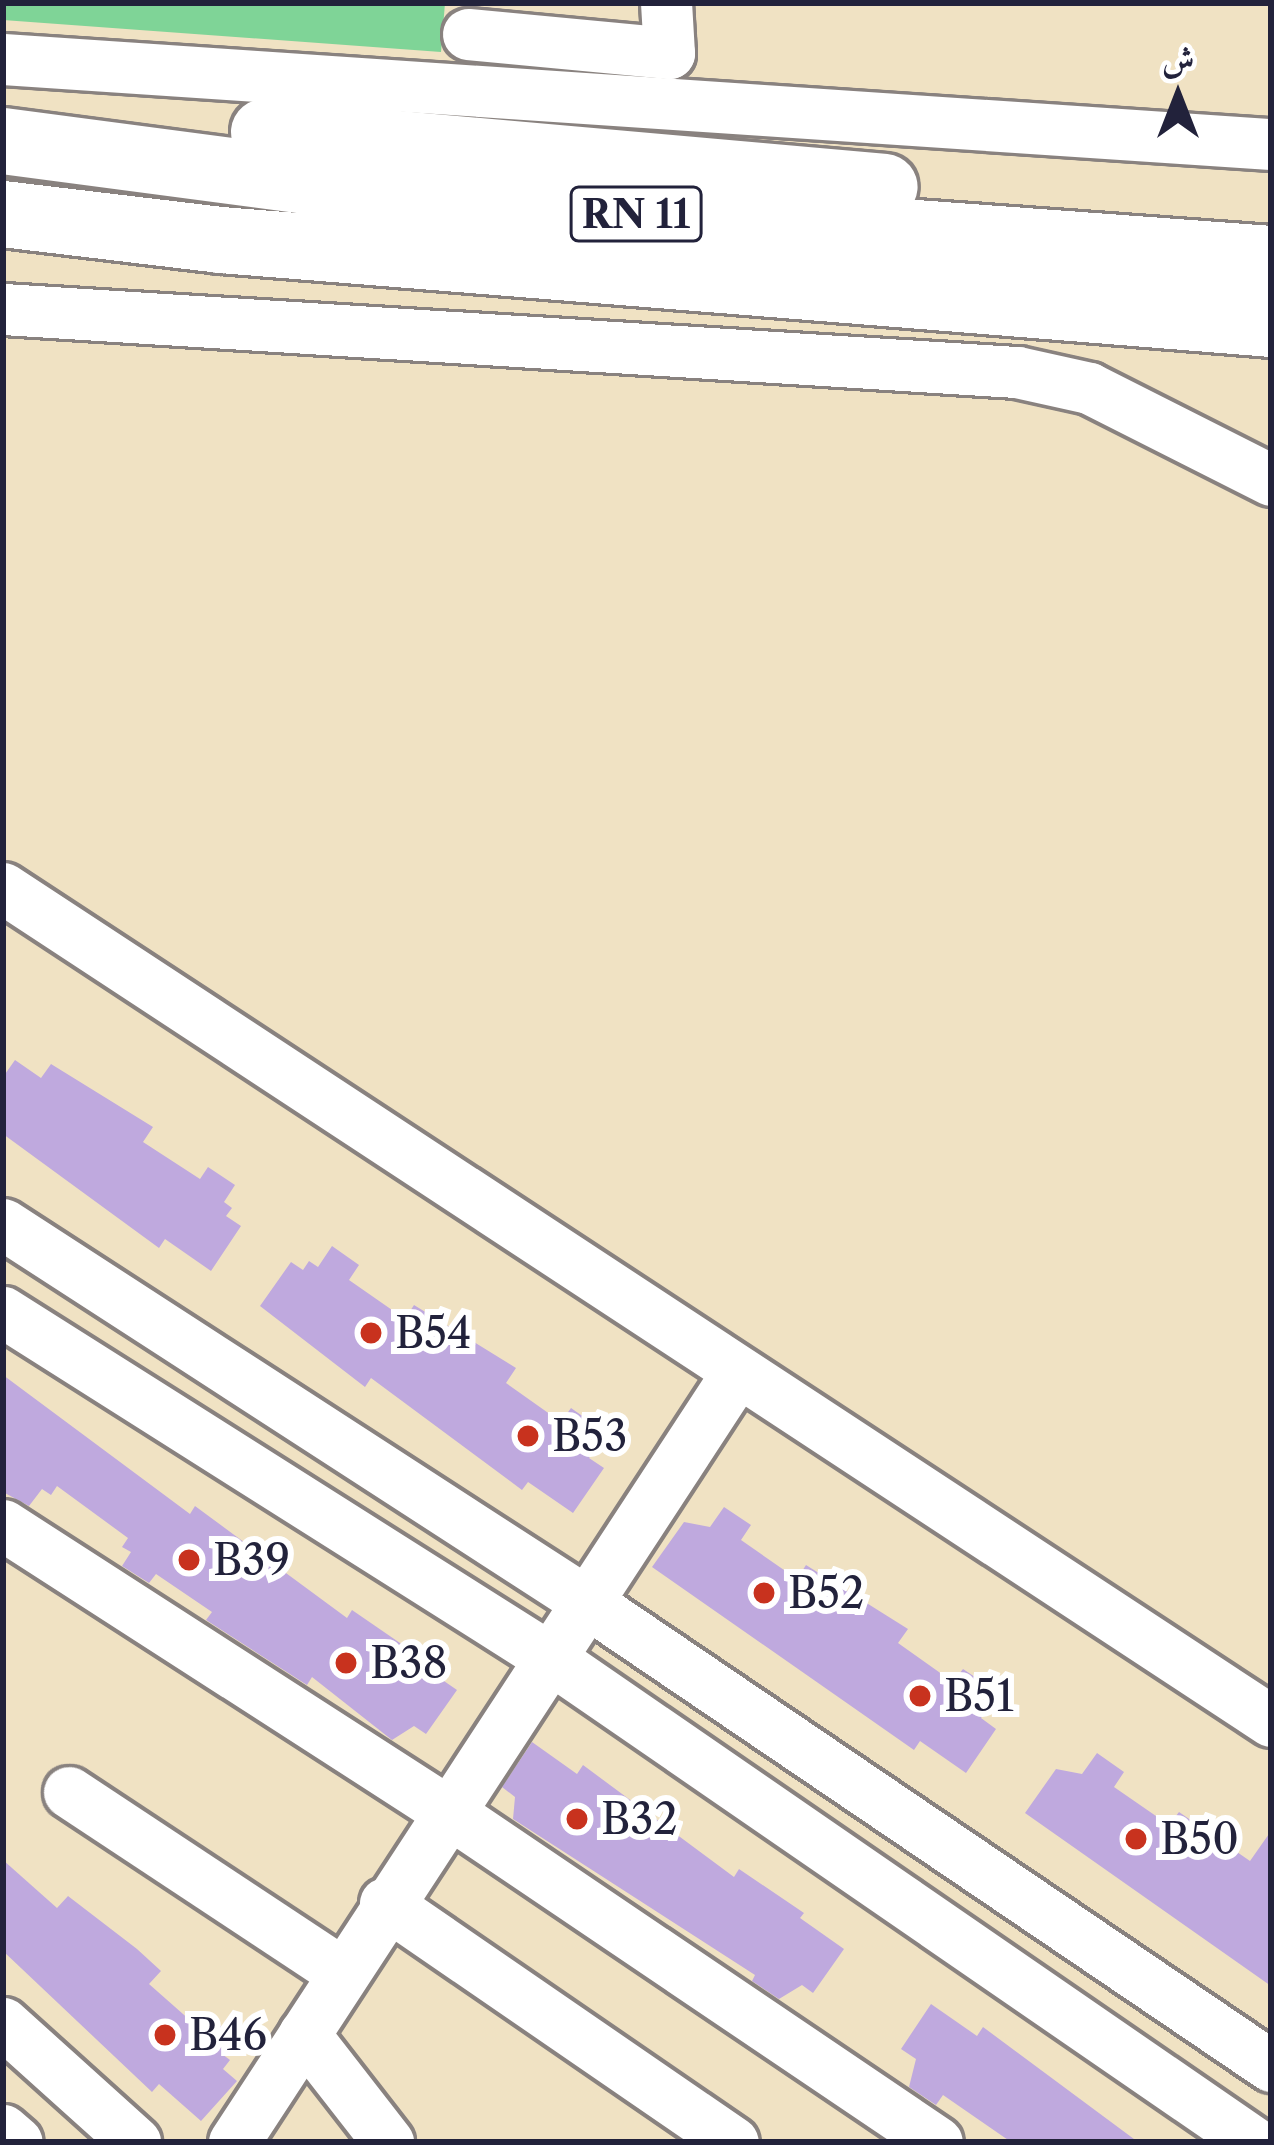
<!DOCTYPE html>
<html>
<head>
<meta charset="utf-8">
<style>
	body { margin:0 }
	#map { position:relative; width:1274px; height:2145px; overflow:hidden; background:#f0e2c3; font-family:"Libre Caslon Text",Amiri,serif }
	div>[style] { position:absolute }
	.green>* { inset:0; background:#7fd497 }
	.building>* { inset:0; background:#bfa9de }
	.roads { filter:drop-shadow(3px 0 #89827f) drop-shadow(-3px 0 #89827f) drop-shadow(0 3px #89827f) drop-shadow(0 -3px #89827f) }
	.minor>* { height:51px; margin:-25.5px; padding:0 25.5px; transform-origin:25.5px; border-radius:25.5px; background:#fff }
	.highway>* { height:66px; margin:-33px; padding:0 33px; transform-origin:33px; border-radius:33px; background:#fff }
	.dots>* { width:33px; height:33px; translate:-50% -50%; box-sizing:border-box; border:6px solid #fff; border-radius:50% }
	span { translate:-50% -50%; white-space:nowrap; text-align:center; line-height:1.15; -webkit-text-stroke:12px #fff; paint-order:stroke }
	.shield-label span { padding:3px 9px; background:#fff; border:3px solid; border-radius:9px; -webkit-text-stroke-width:0 }
	.shield-label { font-size:39px; color:#22223b; font-weight:700 }
	.poi-label { font-size:42px; color:#22223b }
	.left { translate:0 -50%; text-align:left }
	.frame { position:absolute; inset:0; border:6px solid #22223b; pointer-events:none }
	.north { position:absolute; left:1118px; top:36px; width:120px; height:120px; -webkit-text-stroke:9px #fff; paint-order:stroke; rotate:0deg; font-size:33px; font-weight:700; line-height:48px; text-align:center; color:#22223b }
	.north::after { content:''; display:block; margin:auto; width:42px; height:54px; background:#22223b; clip-path:polygon(50% 0,100% 100%,50% 72%,0 100%) }
</style>
</head>
<body>
<div id="map">
	<div class="green">
		<i style="clip-path:polygon(3px 3px,445px 3px,441px 52px,3px 20px)"></i>
	</div>
	<div class="building">
		<i style="clip-path:polygon(15px 1060px,41px 1078px,51px 1064px,153px 1127px,143px 1142px,200px 1179px,208px 1167px,235px 1185px,224px 1202px,232px 1208px,226px 1216px,241px 1226px,211px 1271px,165px 1239px,159px 1248px,3px 1134px,3px 1077px)"></i>
		<i style="clip-path:polygon(332px 1246px,359px 1265px,349px 1280px,405px 1319px,414px 1305px,516px 1368px,506px 1383px,561px 1422px,571px 1408px,598px 1427px,587px 1443px,595px 1450px,589px 1458px,604px 1468px,573px 1513px,528px 1482px,522px 1490px,371px 1378px,365px 1387px,260px 1306px,291px 1262px,303px 1270px,309px 1261px,318px 1267px)"></i>
		<i style="clip-path:polygon(3px 1375px,190px 1514px,195px 1506px,347px 1618px,352px 1610px,416px 1654px,412px 1659px,457px 1690px,426px 1734px,414px 1726px,392px 1740px,312px 1677px,307px 1685px,206px 1620px,212px 1612px,156px 1574px,149px 1583px,122px 1566px,131px 1552px,122px 1547px,128px 1538px,57px 1486px,51px 1495px,42px 1489px,29px 1506px,3px 1492px)"></i>
		<i style="clip-path:polygon(724px 1507px,751px 1525px,741px 1540px,797px 1579px,806px 1565px,908px 1629px,898px 1643px,953px 1682px,963px 1669px,990px 1687px,979px 1703px,987px 1709px,981px 1718px,996px 1729px,966px 1773px,920px 1741px,914px 1750px,652px 1567px,684px 1522px,710px 1527px)"></i>
		<i style="clip-path:polygon(532px 1742px,577px 1774px,583px 1765px,734px 1877px,739px 1869px,804px 1913px,800px 1918px,844px 1949px,813px 1993px,802px 1985px,779px 1999px,752px 1981px,755px 1975px,513px 1819px,515px 1797px,502px 1787px)"></i>
		<i style="clip-path:polygon(1097px 1753px,1124px 1772px,1114px 1787px,1169px 1825px,1179px 1812px,1250px 1861px,1271px 1831px,1271px 1986px,1025px 1813px,1056px 1769px,1082px 1774px)"></i>
		<i style="clip-path:polygon(3px 1860px,57px 1908px,68px 1896px,137px 1949px,161px 1971px,149px 1984px,200px 2029px,211px 2017px,235px 2039px,222px 2054px,230px 2060px,223px 2069px,237px 2081px,201px 2121px,159px 2084px,152px 2092px,3px 1951px)"></i>
		<i style="clip-path:polygon(931px 2004px,977px 2036px,983px 2027px,1138px 2142px,1011px 2142px,943px 2095px,936px 2105px,909px 2087px,916px 2059px,901px 2049px)"></i>
	</div>
	<div class="roads">
		<div class="minor">
			<i style="left:468px;top:34px;width:202px;rotate:5.4deg"></i>
			<i style="left:669px;top:53px;width:50px;rotate:-93.4deg"></i>
			<i style="left:3px;top:59px;width:1271px;rotate:3.84deg"></i>
			<i style="left:3px;top:309px;width:1016px;rotate:3.56deg"></i>
			<i style="left:1017px;top:372px;width:74px;rotate:12.5deg"></i>
			<i style="left:1089px;top:388px;width:204px;rotate:26.8deg"></i>
			<i style="left:3px;top:888px;width:1517px;rotate:33.3deg"></i>
			<i style="left:3px;top:1224px;width:693px;rotate:32.93deg"></i>
			<i style="left:585px;top:1601px;width:829px;rotate:34.13deg"></i>
			<i style="left:3px;top:1312px;width:647px;rotate:32.32deg"></i>
			<i style="left:550px;top:1658px;width:854px;rotate:34.55deg"></i>
			<i style="left:3px;top:1525px;width:528px;rotate:32.79deg"></i>
			<i style="left:447px;top:1811px;width:591px;rotate:34.04deg"></i>
			<i style="left:69px;top:1792px;width:328px;rotate:33.5deg"></i>
			<i style="left:385px;top:1903px;width:422px;rotate:34.5deg"></i>
			<i style="left:3px;top:2023px;width:178px;rotate:42deg"></i>
			<i style="left:304px;top:2034px;width:137px;rotate:52.1deg"></i>
			<i style="left:3px;top:2130px;width:18px;rotate:41deg"></i>
			<i style="left:234px;top:2142px;width:918px;rotate:-56.83deg"></i>
		</div>
		<div class="highway">
			<i style="left:264px;top:132px;width:623px;rotate:5.06deg"></i>
			<i style="left:3px;top:141px;width:438px;rotate:7.5deg"></i>
			<i style="left:437px;top:198px;width:836px;rotate:4.18deg"></i>
			<i style="left:3px;top:214px;width:220px;rotate:6.8deg"></i>
			<i style="left:221px;top:240px;width:1053px;rotate:4.57deg"></i>
		</div>
	</div>
	<div class="dots">
		<i style="left:371px;top:1333px;background:#c8321e"></i>
		<i style="left:528px;top:1436px;background:#c8321e"></i>
		<i style="left:189px;top:1560px;background:#c8321e"></i>
		<i style="left:764px;top:1593px;background:#c8321e"></i>
		<i style="left:346px;top:1663px;background:#c8321e"></i>
		<i style="left:920px;top:1696px;background:#c8321e"></i>
		<i style="left:577px;top:1819px;background:#c8321e"></i>
		<i style="left:1136px;top:1839px;background:#c8321e"></i>
		<i style="left:165px;top:2035px;background:#c8321e"></i>
	</div>
	<div class="shield-label">
		<span style="left:636px;top:214px">RN 11</span>
	</div>
	<div class="poi-label">
		<span class="left" style="left:395px;top:1333px">B54</span>
		<span class="left" style="left:552px;top:1436px">B53</span>
		<span class="left" style="left:213px;top:1560px">B39</span>
		<span class="left" style="left:788px;top:1593px">B52</span>
		<span class="left" style="left:370px;top:1663px">B38</span>
		<span class="left" style="left:944px;top:1696px">B51</span>
		<span class="left" style="left:601px;top:1819px">B32</span>
		<span class="left" style="left:1160px;top:1839px">B50</span>
		<span class="left" style="left:189px;top:2035px">B46</span>
	</div>
	<div class="frame"></div>
	<div class="north">ش</div>
</div>
</body>
</html>
